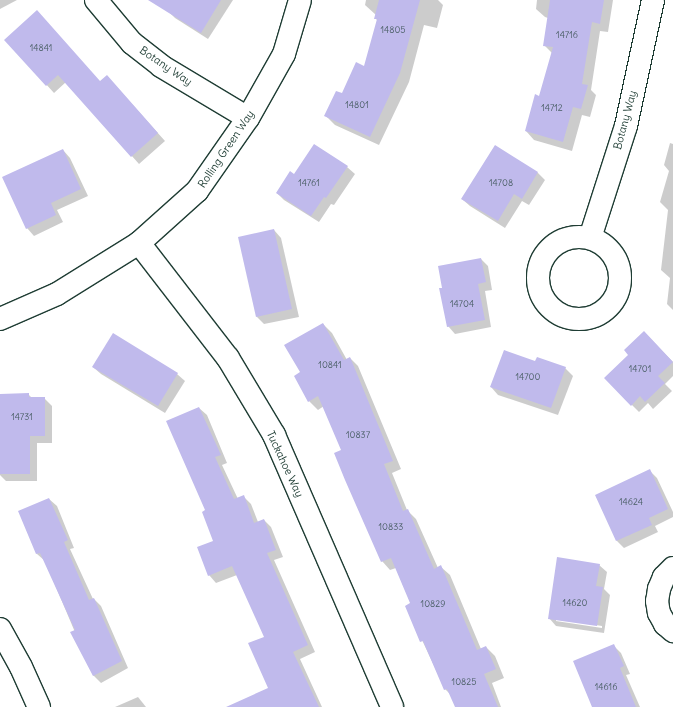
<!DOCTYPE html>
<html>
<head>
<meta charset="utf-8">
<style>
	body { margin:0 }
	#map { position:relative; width:673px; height:707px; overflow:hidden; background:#fff; font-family:Delius,sans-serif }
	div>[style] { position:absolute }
	.shadow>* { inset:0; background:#0003 }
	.building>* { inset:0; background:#c0baec }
	.roads { filter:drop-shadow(1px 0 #1f3d34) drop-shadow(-1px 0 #1f3d34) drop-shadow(0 1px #1f3d34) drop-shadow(0 -1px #1f3d34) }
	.minor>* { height:22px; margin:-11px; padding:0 11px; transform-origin:11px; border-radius:11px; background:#fff }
	.minor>.ring { margin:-11px; padding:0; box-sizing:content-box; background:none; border:22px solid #fff; border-radius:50% }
	span { translate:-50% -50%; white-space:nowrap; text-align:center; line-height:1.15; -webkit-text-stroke:3.5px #fff; paint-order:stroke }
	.number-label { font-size:9px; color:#475c62 }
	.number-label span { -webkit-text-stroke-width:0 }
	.street-label { font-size:11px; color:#1f3d34 }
</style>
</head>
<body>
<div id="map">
	<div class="shadow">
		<i style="clip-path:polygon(0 0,17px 0,0 9px)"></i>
		<i style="clip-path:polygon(175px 0,233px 0,208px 39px,175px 18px,168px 11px)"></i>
		<i style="clip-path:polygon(366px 0,438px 0,443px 5px,437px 28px,424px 25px,409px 82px,379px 145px,335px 125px,326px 116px,365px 67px,378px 21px,375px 18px,376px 15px,365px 5px)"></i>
		<i style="clip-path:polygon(537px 0,613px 0,608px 32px,600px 31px,591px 90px,596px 95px,590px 117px,582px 115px,572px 151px,534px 140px,526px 131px,540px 97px,552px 53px,544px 45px,548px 18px,545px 17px,536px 9px)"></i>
		<i style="clip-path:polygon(6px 40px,100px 82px,114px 84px,165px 141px,139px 164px,66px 82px,54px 93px)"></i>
		<i style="clip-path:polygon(670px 143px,673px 144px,673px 310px,667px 304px,670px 278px,661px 270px,668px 210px,660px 202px,669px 171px,664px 165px)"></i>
		<i style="clip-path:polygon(495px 146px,538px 173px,545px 180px,529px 205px,522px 201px,505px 228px,470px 206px,462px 199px)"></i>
		<i style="clip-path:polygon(63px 150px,70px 158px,88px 196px,57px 210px,63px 222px,34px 236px,27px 228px)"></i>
		<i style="clip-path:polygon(347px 167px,355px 174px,334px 205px,331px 204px,319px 222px,284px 200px,277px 193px)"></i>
		<i style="clip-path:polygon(274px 230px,281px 238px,299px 317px,264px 324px,257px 317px)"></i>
		<i style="clip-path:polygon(481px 259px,488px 266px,492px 290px,485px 291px,491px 327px,455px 334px,448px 326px)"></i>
		<i style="clip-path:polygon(323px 324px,332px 333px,347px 360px,350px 358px,358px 366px,401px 469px,392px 473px,407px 510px,416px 519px,438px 568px,441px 567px,450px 575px,481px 649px,486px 647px,495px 656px,504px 678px,492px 683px,501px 707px,456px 707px,450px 694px,445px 689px,406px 606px,411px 604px,396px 568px,390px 570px,382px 561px,342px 450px,324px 406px,318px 410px,309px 401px,301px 373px)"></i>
		<i style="clip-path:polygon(644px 332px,673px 362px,673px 376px,665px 384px,672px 391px,653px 409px,648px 403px,639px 412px,605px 378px,630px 355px)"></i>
		<i style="clip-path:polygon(93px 367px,177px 374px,185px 381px,165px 413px,101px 374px)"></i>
		<i style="clip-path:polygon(565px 368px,573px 376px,558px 415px,498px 395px,491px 387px)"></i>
		<i style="clip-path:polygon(28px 394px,32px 398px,44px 398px,52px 406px,52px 443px,37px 443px,37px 481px,6px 481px,0 475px,0 395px)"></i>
		<i style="clip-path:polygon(199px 408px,207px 415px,227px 463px,222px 465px,238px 499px,244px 497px,251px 504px,258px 522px,264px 520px,271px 527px,283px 557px,274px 560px,315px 652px,300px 659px,322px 707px,265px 707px,269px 688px,265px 637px,237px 575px,216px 583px,209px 575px,214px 542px,207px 511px)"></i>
		<i style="clip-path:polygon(650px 471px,657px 478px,673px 512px,673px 517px,655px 526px,658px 532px,624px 548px,617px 541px,596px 496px)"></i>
		<i style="clip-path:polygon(49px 499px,57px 506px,74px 548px,70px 549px,93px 599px,94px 599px,101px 606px,128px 668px,101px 683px,93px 675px,45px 561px,37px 554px)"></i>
		<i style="clip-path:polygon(evenodd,599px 565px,607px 572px,604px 589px,610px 595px,604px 633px,556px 626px,549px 618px,599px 565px,556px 619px,602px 626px,602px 628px,556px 621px,556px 619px)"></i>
		<i style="clip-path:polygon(614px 646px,621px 653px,630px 674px,626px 675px,640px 707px,593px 707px)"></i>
		<i style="clip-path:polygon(138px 697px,146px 707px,115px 707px)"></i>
	</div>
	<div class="building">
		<i style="clip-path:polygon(148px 0,221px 0,201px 33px)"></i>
		<i style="clip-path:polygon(379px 0,420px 0,400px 73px,370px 137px,324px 116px,336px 91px,342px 93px,356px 62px,364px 66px,377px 19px,374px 19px)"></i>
		<i style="clip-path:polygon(550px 0,604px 0,600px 24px,592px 22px,582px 84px,588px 85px,581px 109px,573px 107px,563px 142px,525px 131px,535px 94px,539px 96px,553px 47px,543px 46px)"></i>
		<i style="clip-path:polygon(37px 10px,100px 81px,107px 75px,158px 133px,131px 157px,58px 75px,46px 86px,4px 40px)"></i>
		<i style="clip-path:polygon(314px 144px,348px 166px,326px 198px,324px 197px,311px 216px,276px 193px,290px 171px,294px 174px)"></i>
		<i style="clip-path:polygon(495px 145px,538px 172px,522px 199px,514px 194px,498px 221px,461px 199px)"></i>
		<i style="clip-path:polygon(63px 149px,81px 189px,51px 203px,56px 215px,26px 229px,2px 177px)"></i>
		<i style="clip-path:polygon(274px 229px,292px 309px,256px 317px,238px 237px)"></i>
		<i style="clip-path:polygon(481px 258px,486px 282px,478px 284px,485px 320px,447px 327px,439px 288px,442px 288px,438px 266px)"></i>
		<i style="clip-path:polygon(323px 323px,344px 360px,350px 357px,393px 461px,384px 464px,403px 511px,408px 509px,434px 569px,441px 565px,477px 650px,486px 646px,496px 669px,484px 674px,498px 707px,455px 707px,447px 689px,444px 690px,423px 641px,420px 642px,405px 606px,410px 603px,391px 558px,381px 562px,345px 480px,334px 453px,341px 450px,318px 396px,308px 402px,294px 376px,300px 372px,284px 345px)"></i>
		<i style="clip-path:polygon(644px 331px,673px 362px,658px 376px,665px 383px,645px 402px,640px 396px,631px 406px,604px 378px,628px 355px,624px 350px)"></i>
		<i style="clip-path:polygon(113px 333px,178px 373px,158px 406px,92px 367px)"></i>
		<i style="clip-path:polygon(504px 350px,535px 361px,537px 357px,566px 367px,551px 408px,490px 387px)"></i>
		<i style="clip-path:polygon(29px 393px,29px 397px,45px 397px,45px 436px,30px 436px,30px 474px,0 474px,0 394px)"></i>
		<i style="clip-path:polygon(199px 407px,221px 455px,215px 457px,234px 499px,244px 495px,254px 523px,264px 519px,276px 550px,267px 553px,308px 645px,293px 652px,319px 707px,226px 707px,268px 688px,248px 643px,264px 637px,232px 566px,208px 576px,197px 547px,213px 541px,202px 512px,205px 510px,166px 421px)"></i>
		<i style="clip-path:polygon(650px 469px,668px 509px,649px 518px,652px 525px,616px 541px,595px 495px)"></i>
		<i style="clip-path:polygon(49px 498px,68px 540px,64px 542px,89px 600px,94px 598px,122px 661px,93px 676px,70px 632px,75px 630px,40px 553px,36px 554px,18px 511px)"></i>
		<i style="clip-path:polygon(557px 557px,600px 564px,596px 586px,603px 587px,597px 626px,548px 619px)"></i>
		<i style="clip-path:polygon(614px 644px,624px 666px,620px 668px,636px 707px,592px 707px,573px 661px)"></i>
	</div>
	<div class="roads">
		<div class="minor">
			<i style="left:96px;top:0;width:56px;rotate:50.1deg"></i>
			<i style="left:132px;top:43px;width:37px;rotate:38deg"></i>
			<i style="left:161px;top:66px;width:101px;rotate:30.9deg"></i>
			<i class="ring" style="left:538px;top:237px;width:60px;height:60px"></i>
			<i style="left:590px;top:238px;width:118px;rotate:-72.2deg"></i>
			<i style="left:626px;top:126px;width:129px;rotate:-77.9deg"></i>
			<i style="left:139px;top:243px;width:145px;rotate:52.3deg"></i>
			<i style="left:228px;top:358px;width:90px;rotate:59.1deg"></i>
			<i style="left:274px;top:435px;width:296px;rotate:66.5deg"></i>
			<i style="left:0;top:319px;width:62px;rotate:-23.7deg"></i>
			<i style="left:57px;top:294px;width:97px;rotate:-31.9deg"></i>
			<i style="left:139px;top:243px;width:78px;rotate:-41.9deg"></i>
			<i style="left:197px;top:191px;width:89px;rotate:-55.1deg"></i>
			<i style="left:248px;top:118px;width:73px;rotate:-60.6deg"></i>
			<i style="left:284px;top:54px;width:56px;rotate:-73.5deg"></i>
			<i style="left:673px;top:568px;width:13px;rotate:135deg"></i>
			<i style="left:664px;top:577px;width:13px;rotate:113deg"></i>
			<i style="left:659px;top:589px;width:12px;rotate:99deg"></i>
			<i style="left:657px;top:601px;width:12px;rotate:81deg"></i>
			<i style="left:659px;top:613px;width:13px;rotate:61deg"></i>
			<i style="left:665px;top:624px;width:11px;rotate:41deg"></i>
			<i style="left:0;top:629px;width:43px;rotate:61.1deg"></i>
			<i style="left:21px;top:667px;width:44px;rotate:65.8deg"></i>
		</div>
	</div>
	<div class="number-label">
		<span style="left:393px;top:30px">14805</span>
		<span style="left:567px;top:35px">14716</span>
		<span style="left:41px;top:48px">14841</span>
		<span style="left:357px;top:105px">14801</span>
		<span style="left:552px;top:108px">14712</span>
		<span style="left:309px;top:183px">14761</span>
		<span style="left:501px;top:183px">14708</span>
		<span style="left:462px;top:304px">14704</span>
		<span style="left:330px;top:365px">10841</span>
		<span style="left:640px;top:369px">14701</span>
		<span style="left:528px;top:377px">14700</span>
		<span style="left:22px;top:417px">14731</span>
		<span style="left:358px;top:435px">10837</span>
		<span style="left:631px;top:502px">14624</span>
		<span style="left:391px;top:527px">10833</span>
		<span style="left:575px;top:603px">14620</span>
		<span style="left:433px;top:604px">10829</span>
		<span style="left:464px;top:682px">10825</span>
		<span style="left:606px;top:687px">14616</span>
	</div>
	<div class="street-label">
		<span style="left:166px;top:66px;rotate:34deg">Botany Way</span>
		<span style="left:625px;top:120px;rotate:-75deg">Botany Way</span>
		<span style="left:226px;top:149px;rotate:-56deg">Rolling Green Way</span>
		<span style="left:285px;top:464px;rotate:65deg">Tuckahoe Way</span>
	</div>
</div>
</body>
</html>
